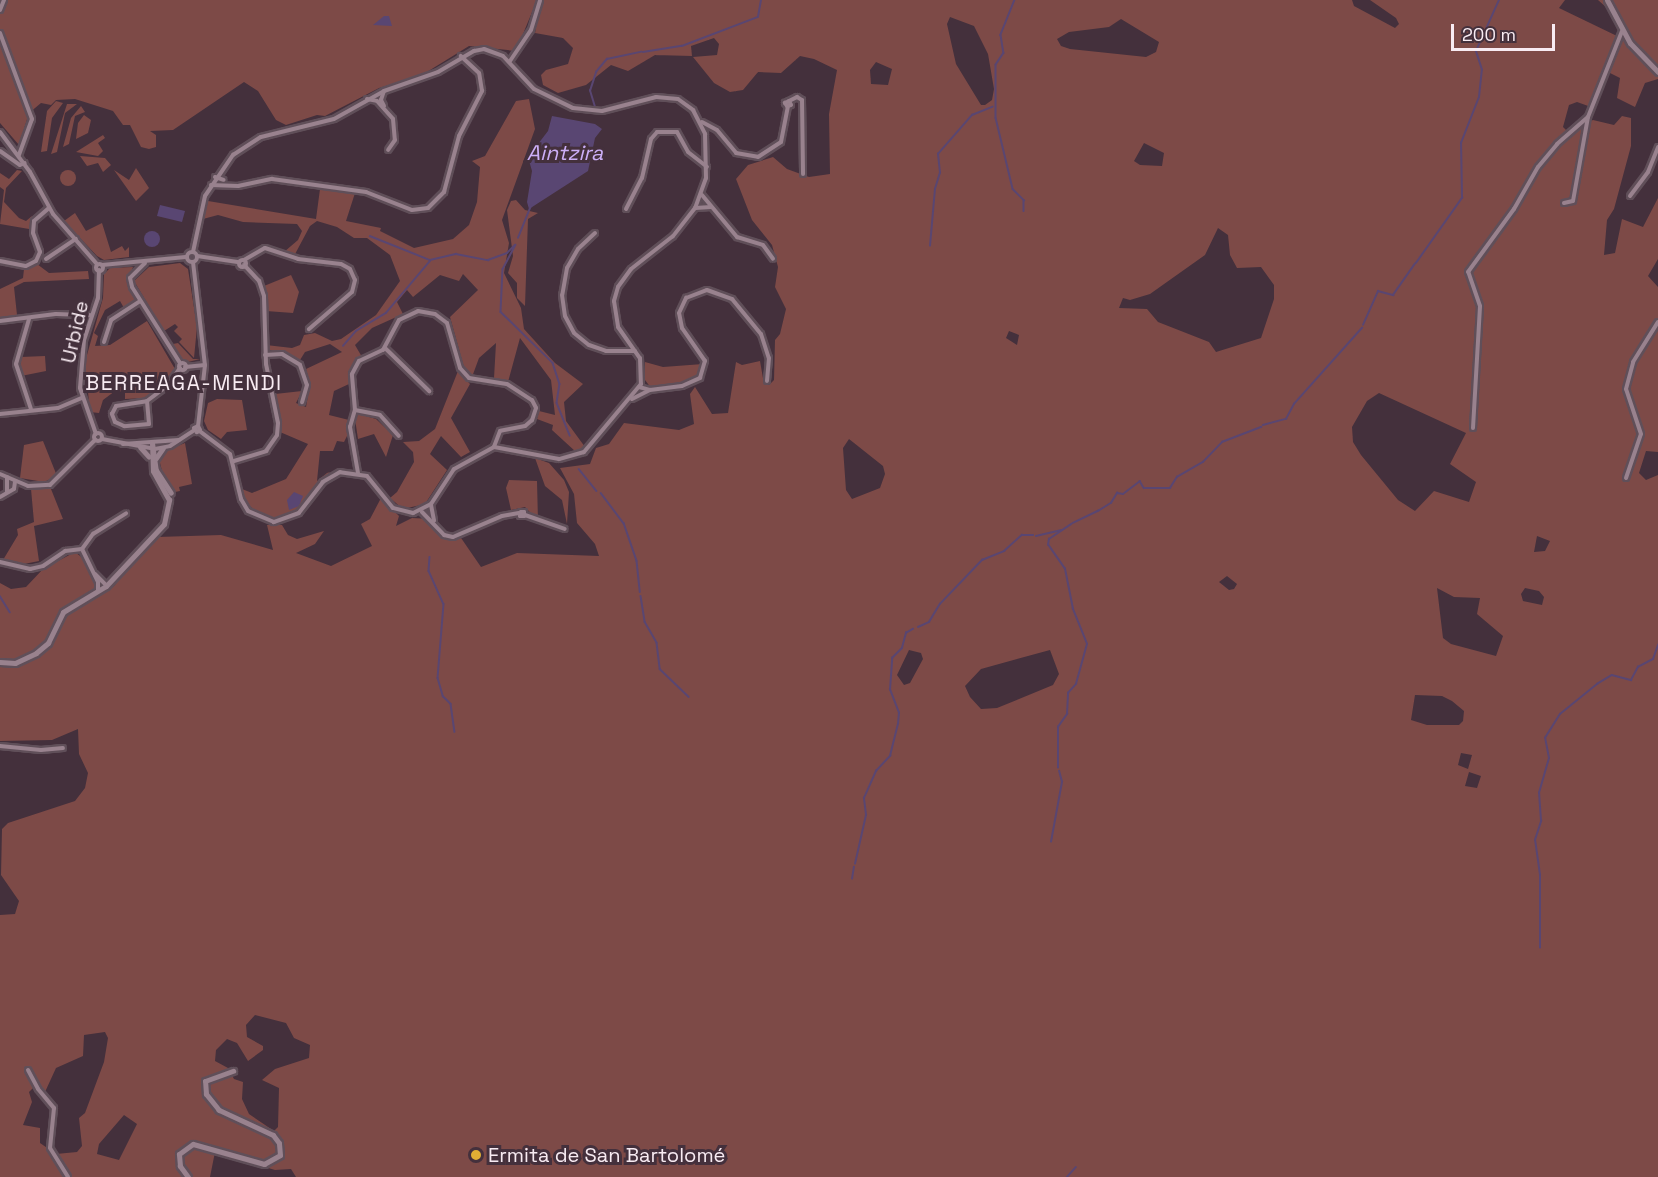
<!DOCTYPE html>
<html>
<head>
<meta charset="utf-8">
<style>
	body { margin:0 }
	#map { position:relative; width:1658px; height:1177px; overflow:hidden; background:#44303c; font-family:"Space Grotesk",sans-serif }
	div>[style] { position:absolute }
	.green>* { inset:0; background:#7d4a47 }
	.round { border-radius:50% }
	.water>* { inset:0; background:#594672 }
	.stream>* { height:1.5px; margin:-0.75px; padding:0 0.75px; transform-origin:0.75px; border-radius:0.75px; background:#594672 }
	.roads { filter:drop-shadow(2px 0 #604f59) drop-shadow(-2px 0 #604f59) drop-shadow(0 2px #604f59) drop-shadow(0 -2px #604f59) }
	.minor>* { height:4px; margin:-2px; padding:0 2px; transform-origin:2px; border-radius:2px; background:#99828e }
	.minor>.ring { margin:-2px; padding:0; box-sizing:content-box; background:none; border:4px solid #99828e; border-radius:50% }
	.tertiary>* { height:5px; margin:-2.5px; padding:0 2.5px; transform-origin:2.5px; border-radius:2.5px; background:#99828e }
	.dots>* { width:16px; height:16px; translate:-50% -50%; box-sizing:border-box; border:3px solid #44303c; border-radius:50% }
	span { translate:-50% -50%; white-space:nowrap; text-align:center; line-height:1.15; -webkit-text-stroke:6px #44303c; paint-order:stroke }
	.street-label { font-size:20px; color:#f8ebf2 }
	.poi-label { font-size:20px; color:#f8ebf2 }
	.left { translate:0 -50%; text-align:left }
	.water-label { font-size:21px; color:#ccaff7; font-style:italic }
	.neighbourhood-label { font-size:21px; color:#f8ebf2; letter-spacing:1.5px }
	.scale { position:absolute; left:1451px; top:24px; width:104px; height:27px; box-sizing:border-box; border:3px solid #f8ebf2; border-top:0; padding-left:8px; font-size:18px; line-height:21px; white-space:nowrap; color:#f8ebf2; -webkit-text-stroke:4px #44303c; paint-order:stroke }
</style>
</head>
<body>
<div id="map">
	<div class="green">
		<i style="clip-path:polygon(0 0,537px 0,516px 51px,469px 46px,422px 75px,379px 88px,325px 116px,317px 115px,286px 125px,276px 120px,258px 91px,244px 82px,173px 130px,150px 131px,156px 135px,156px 147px,149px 149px,141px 147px,130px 125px,123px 125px,113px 111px,75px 99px,56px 100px,51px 105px,41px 103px,29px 113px,19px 145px,0 123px)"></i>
		<i style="clip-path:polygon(evenodd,541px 0,1352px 0,1354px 6px,1395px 28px,1399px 24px,1396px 18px,1370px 0,1565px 0,1559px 8px,1617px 36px,1620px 34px,1607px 8px,1598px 0,1658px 0,1658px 79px,1645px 83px,1635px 107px,1617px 98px,1620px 78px,1608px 72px,1591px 107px,1577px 102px,1569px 105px,1563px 127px,1567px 131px,1593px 120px,1614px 125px,1622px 116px,1631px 118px,1631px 146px,1614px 209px,1607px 220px,1604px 255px,1615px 253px,1622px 219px,1643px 227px,1658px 198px,1658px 259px,1648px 276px,1658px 287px,1658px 452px,1646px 451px,1639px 473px,1646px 480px,1658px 475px,1658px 1177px,296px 1177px,291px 1169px,275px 1170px,215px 1152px,210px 1177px,0 1177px,0 915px,15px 914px,19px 901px,1px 875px,2px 829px,8px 823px,75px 801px,85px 788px,88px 773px,79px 754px,78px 729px,52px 740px,0 741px,0 583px,11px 589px,26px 587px,43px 569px,75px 552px,89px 563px,100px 595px,114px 586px,134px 559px,157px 537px,221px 535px,273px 550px,267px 525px,282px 525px,288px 535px,297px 539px,324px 531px,315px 544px,296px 553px,331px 566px,372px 546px,361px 524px,370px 519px,381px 498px,399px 516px,396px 526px,412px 518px,432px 519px,448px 535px,459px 535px,481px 567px,517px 553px,599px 556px,595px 544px,577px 523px,574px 494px,560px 468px,590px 464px,596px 448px,609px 444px,624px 423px,679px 430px,694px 424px,690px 394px,695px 387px,712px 414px,728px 413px,736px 362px,742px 365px,760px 361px,764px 384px,769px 385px,774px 380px,775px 340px,780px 334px,786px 309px,775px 287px,778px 267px,772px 245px,752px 220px,736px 179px,748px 165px,773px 157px,787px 169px,809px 177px,830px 174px,829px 114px,837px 70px,814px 59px,800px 56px,781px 73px,758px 72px,743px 90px,730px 92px,714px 83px,693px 57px,717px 55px,719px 44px,714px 38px,691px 46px,692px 56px,655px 55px,628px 71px,611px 65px,586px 85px,558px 93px,543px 85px,541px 75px,546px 70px,568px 64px,573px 48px,563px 38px,535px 33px,541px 0,950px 17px,974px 26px,988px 54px,994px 89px,992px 100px,985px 105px,981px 105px,956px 64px,947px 24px,950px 17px,541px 0,1121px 19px,1159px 42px,1156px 52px,1146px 57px,1070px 49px,1061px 46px,1057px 39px,1069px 32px,1109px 27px,1121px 19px,541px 0,876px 62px,892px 69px,888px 85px,871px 84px,870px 70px,876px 62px,541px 0,1144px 143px,1164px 153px,1162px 166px,1140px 165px,1134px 161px,1144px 143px,541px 0,1218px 228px,1228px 235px,1230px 255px,1237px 268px,1261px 267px,1274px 285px,1274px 299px,1261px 338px,1216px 352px,1209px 342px,1158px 322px,1147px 309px,1119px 308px,1123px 298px,1130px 300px,1150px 294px,1205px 255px,1218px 228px,541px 0,1009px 331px,1019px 335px,1017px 345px,1006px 338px,1009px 331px,541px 0,1379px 393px,1466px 433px,1450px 464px,1476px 482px,1469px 502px,1434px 491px,1415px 511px,1398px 500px,1361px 455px,1353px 442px,1352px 427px,1367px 401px,1379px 393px,541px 0,849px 439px,883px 466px,885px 474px,880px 488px,852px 499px,846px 490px,843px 448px,849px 439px,541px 0,1537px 536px,1550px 541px,1545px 551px,1534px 552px,1537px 536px,541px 0,1227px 576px,1237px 584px,1234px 589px,1229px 590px,1219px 582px,1227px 576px,541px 0,1437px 588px,1454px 597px,1480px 598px,1477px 614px,1503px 636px,1496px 656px,1451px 644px,1443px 638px,1437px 588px,541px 0,1525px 588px,1539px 591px,1544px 597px,1542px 605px,1523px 601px,1521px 594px,1525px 588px,541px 0,909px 650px,921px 653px,923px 659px,910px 683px,904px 685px,897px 675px,909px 650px,541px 0,1050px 650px,1059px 674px,1053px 685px,997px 708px,981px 709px,970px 697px,965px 686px,981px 669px,1050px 650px,541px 0,1415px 695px,1442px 696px,1452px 701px,1464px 711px,1463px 721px,1459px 725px,1427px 725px,1411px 720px,1415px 695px,541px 0,1461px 753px,1472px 755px,1468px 769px,1458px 765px,1461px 753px,541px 0,1469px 772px,1481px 776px,1477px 788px,1465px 786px,1469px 772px,541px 0,255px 1015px,286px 1023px,294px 1038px,310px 1045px,309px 1058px,275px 1069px,262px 1080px,279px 1088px,278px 1127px,274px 1131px,249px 1114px,242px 1099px,243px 1082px,234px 1079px,228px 1068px,215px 1061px,216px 1050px,227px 1039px,237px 1043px,248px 1061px,263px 1050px,263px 1046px,247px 1037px,246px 1025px,255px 1015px,541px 0,105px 1032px,108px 1038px,104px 1062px,85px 1113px,79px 1118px,82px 1146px,77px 1152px,56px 1154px,40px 1143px,40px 1128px,23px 1125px,32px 1102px,29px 1092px,33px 1088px,45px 1092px,56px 1068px,83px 1056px,84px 1035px,105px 1032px,541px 0,124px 1115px,137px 1124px,119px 1160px,97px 1154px,99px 1144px,124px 1115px)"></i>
		<i style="clip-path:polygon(529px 99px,535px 129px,502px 220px,509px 243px,504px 273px,521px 308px,524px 329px,555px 363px,583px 384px,564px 402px,566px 421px,585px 447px,576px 452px,552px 430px,553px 425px,537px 419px,539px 411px,555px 415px,551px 380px,520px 338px,508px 382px,494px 378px,496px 343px,479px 358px,472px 377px,465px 371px,450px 317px,478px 290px,463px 274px,459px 281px,440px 275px,413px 297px,407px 290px,397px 302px,403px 314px,372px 328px,355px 345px,362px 357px,351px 370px,349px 384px,334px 391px,329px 415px,349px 420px,348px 434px,344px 442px,337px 441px,333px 451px,320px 451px,317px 481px,327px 473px,330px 472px,293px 513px,275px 519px,258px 514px,246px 502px,242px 489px,252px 493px,286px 479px,308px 444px,280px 432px,275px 394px,302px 391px,296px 403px,306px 407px,310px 384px,306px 369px,342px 352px,330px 344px,305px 352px,300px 360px,270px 350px,266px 345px,292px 348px,300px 345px,304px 335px,315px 333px,332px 341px,341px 339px,376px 315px,400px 281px,390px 255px,367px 238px,354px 238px,337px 227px,317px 221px,310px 226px,294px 256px,284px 252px,298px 240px,302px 231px,297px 224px,243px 222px,218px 215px,203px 219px,208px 201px,316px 219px,320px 189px,348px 191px,355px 193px,346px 221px,381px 228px,380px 231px,414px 248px,453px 239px,469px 225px,477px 202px,480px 167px,472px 161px,485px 156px,516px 101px)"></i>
		<i style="clip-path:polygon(56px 101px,63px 103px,52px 118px,47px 151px,41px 152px,47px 111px)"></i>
		<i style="clip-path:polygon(67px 104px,77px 104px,65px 113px,57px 152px,51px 154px)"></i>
		<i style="clip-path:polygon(81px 106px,85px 112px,75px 116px,69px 144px,63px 147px,71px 118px)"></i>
		<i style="clip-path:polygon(84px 115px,91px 120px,88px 133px,76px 139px,78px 123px)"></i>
		<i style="clip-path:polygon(103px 135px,105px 138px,98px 143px,103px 151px,98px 156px,76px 152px)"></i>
		<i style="clip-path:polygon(80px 156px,105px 158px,111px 165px,103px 172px,98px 163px,87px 166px)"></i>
		<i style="clip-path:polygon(136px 168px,149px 188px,136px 201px,114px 170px,129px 180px)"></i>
		<i style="clip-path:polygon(17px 170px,22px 171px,6px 188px,4px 202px,19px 218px,26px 221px,32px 216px,29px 229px,0 224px,4px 190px,0 187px,0 173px,9px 179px)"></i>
		<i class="round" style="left:60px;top:170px;width:16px;height:16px"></i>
		<i style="clip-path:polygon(516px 200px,525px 210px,538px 213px,528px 219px,525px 306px,517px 298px,517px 283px,508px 273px,513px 256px,507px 210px,511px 201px)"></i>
		<i style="clip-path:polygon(75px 213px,86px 231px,102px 223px,111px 252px,122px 246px,125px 251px,129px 247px,129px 257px,104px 260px,97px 256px,64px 221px)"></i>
		<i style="clip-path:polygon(180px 263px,188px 269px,197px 327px,194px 358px,179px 342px,182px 339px,174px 331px,178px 327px,175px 324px,164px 331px,134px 281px,149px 267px)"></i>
		<i style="clip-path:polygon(37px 264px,49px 273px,88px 271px,89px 279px,24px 282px,14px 287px,17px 315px,0 318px,0 289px,23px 278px,24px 269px)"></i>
		<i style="clip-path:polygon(133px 267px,127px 283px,136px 301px,124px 308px,120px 301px,105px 310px,94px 333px,98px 336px,95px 346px,110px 345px,147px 321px,175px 369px,166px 383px,144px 398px,125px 399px,125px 392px,115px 391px,103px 400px,99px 413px,90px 412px,85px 362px,103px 298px,104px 274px,110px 268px)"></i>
		<i style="clip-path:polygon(291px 275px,299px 292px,293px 313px,266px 311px,264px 286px)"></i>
		<i style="clip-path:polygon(178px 343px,193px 359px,200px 359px,188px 362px,182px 359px,173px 344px)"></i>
		<i style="clip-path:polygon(45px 356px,46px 371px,21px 376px,21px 357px)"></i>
		<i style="clip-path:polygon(645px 362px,663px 367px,703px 364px,695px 380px,651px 388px,645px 380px)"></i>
		<i style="clip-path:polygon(458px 371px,470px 384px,451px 418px,470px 452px,461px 457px,441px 436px,430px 454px,447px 470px,425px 504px,403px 509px,390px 498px,397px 492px,414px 462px,413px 452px,403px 442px,419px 441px,435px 429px)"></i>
		<i style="clip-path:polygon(217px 399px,242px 400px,247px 430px,227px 432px,221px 439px,208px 430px,204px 421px,208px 403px)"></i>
		<i style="clip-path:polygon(359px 414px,376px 419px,393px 435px,386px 457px,374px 434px,358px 439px,355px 419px)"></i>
		<i style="clip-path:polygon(43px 441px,57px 476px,44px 482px,20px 478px,24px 445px)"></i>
		<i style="clip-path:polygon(185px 443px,192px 484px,179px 487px,180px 491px,175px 492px,163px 475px,159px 459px,165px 451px)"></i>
		<i style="clip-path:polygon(535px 458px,549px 463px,564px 480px,569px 492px,567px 524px,562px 500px,545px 486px)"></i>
		<i style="clip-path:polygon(509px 480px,537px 481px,538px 521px,525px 507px,511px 510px,506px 488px)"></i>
		<i style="clip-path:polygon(31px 489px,51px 489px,63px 519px,34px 526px,39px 561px,19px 565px,3px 560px,18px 535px,17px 529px,34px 522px)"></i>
	</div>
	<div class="water">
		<i style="clip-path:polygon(384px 16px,389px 16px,392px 26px,373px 25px)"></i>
		<i style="clip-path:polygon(552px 116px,595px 124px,602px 129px,595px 138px,588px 171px,529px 209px,527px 202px,532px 171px,528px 157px,548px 131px)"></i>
		<i style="clip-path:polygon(160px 205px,185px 211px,182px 222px,157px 216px)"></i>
		<i class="round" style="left:144px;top:231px;width:16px;height:16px"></i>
		<i style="clip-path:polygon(294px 492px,303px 496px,299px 506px,289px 510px,287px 500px)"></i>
	</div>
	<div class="stream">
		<i style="left:1015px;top:0;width:38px;rotate:112deg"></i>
		<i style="left:1001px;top:35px;width:18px;rotate:81deg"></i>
		<i style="left:1004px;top:53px;width:14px;rotate:124deg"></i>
		<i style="left:996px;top:65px;width:53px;rotate:90deg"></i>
		<i style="left:996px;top:118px;width:73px;rotate:76.5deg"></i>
		<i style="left:1013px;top:189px;width:16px;rotate:45deg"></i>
		<i style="left:1024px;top:200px;width:11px;rotate:90deg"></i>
		<i style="left:643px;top:52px;width:39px;rotate:-9deg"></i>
		<i style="left:682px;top:46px;width:81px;rotate:-20.9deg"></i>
		<i style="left:758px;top:17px;width:17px;rotate:-80deg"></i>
		<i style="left:595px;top:107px;width:17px;rotate:-107deg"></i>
		<i style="left:590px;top:91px;width:20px;rotate:-72deg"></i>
		<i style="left:596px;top:72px;width:17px;rotate:-50deg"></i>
		<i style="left:607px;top:59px;width:35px;rotate:-12deg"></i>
		<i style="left:370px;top:236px;width:65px;rotate:21.8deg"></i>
		<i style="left:430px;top:260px;width:27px;rotate:-13deg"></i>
		<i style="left:456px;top:254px;width:33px;rotate:11deg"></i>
		<i style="left:488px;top:260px;width:20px;rotate:-20deg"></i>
		<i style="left:507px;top:253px;width:11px;rotate:-45deg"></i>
		<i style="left:518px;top:238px;width:35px;rotate:-68deg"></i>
		<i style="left:516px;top:245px;width:27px;rotate:118deg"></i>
		<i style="left:503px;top:269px;width:43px;rotate:92.7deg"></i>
		<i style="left:501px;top:312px;width:73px;rotate:44.4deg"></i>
		<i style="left:553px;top:363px;width:22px;rotate:72deg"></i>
		<i style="left:560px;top:384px;width:19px;rotate:99deg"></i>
		<i style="left:557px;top:403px;width:35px;rotate:68deg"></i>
		<i style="left:930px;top:246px;width:57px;rotate:-85deg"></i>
		<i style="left:935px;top:189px;width:17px;rotate:-73deg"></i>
		<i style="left:940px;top:173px;width:19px;rotate:-96deg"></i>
		<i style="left:938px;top:154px;width:52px;rotate:-48.9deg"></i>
		<i style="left:972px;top:115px;width:22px;rotate:-22deg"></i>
		<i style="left:1416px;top:263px;width:80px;rotate:-54.7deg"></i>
		<i style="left:1462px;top:198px;width:55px;rotate:-91deg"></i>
		<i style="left:1461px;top:143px;width:49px;rotate:-68.6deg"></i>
		<i style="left:1479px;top:97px;width:27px;rotate:-84deg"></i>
		<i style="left:1482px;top:70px;width:20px;rotate:-108deg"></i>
		<i style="left:1476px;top:51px;width:56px;rotate:-65.7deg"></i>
		<i style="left:1363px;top:325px;width:37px;rotate:-66deg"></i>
		<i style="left:1378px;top:291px;width:16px;rotate:15deg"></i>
		<i style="left:1393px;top:295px;width:38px;rotate:-55deg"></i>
		<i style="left:343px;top:346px;width:20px;rotate:-49deg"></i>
		<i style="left:356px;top:331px;width:35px;rotate:-31deg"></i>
		<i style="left:386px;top:313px;width:68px;rotate:-49.8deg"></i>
		<i style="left:1263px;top:425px;width:24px;rotate:-15deg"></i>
		<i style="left:1286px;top:419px;width:17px;rotate:-62deg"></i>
		<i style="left:1294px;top:404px;width:102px;rotate:-48.2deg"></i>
		<i style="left:579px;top:469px;width:28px;rotate:51deg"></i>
		<i style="left:601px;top:493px;width:38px;rotate:53deg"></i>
		<i style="left:624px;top:523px;width:40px;rotate:71.1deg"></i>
		<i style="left:637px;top:561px;width:31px;rotate:84deg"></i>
		<i style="left:1073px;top:523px;width:28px;rotate:-26deg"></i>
		<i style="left:1098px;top:511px;width:15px;rotate:-32deg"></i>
		<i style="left:1111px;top:503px;width:12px;rotate:-59deg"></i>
		<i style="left:1117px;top:493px;width:6px;rotate:9deg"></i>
		<i style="left:1123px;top:494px;width:21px;rotate:-37deg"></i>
		<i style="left:1140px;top:481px;width:8px;rotate:60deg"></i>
		<i style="left:1144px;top:488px;width:26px"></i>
		<i style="left:1170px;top:488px;width:13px;rotate:-58deg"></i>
		<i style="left:1177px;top:477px;width:30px;rotate:-30deg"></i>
		<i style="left:1203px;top:462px;width:28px;rotate:-46deg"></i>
		<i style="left:1222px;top:442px;width:42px;rotate:-21deg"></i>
		<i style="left:1036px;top:536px;width:26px;rotate:-13deg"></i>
		<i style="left:430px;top:557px;width:14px;rotate:94deg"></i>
		<i style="left:429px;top:571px;width:36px;rotate:66deg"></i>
		<i style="left:444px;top:604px;width:74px;rotate:94.6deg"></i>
		<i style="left:438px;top:678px;width:19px;rotate:74deg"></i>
		<i style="left:443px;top:696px;width:11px;rotate:45deg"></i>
		<i style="left:451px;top:704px;width:28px;rotate:82deg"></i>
		<i style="left:0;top:596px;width:19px;rotate:58deg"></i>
		<i style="left:641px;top:596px;width:26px;rotate:81deg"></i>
		<i style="left:645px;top:622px;width:24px;rotate:60deg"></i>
		<i style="left:657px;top:643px;width:26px;rotate:83deg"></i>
		<i style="left:660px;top:669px;width:40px;rotate:44deg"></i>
		<i style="left:918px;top:627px;width:12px;rotate:-24deg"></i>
		<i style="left:929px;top:622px;width:21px;rotate:-59deg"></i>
		<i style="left:940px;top:604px;width:61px;rotate:-46.3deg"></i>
		<i style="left:982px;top:560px;width:24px;rotate:-22deg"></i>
		<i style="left:1004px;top:551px;width:24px;rotate:-42deg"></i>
		<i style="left:1022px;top:535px;width:11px"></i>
		<i style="left:1058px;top:768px;width:41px;rotate:-90deg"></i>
		<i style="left:1058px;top:727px;width:16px;rotate:-55deg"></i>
		<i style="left:1067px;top:714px;width:21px;rotate:-87deg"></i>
		<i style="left:1068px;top:693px;width:12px;rotate:-48deg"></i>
		<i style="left:1076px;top:684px;width:41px;rotate:-74.6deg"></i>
		<i style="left:1087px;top:644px;width:38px;rotate:-112deg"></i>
		<i style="left:1073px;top:609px;width:41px;rotate:-101.3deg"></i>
		<i style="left:1065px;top:569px;width:29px;rotate:-125deg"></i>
		<i style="left:1048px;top:545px;width:6px;rotate:-81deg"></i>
		<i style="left:1049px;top:539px;width:27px;rotate:-34deg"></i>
		<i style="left:1051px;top:842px;width:61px;rotate:-79.6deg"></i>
		<i style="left:1062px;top:782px;width:11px;rotate:-105deg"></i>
		<i style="left:855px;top:864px;width:50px;rotate:-77.3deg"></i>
		<i style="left:866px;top:815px;width:17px;rotate:-97deg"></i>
		<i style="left:864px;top:798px;width:30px;rotate:-66deg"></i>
		<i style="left:876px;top:771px;width:21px;rotate:-47deg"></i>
		<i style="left:890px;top:756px;width:33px;rotate:-76deg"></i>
		<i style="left:898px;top:724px;width:11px;rotate:-85deg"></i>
		<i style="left:899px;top:713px;width:25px;rotate:-111deg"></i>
		<i style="left:890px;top:690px;width:32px;rotate:-86deg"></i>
		<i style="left:892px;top:658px;width:14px;rotate:-45deg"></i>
		<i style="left:902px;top:648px;width:16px;rotate:-75deg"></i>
		<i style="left:906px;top:633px;width:8px;rotate:-30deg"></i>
		<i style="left:852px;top:879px;width:12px;rotate:-81deg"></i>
		<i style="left:1540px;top:948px;width:73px;rotate:-90deg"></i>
		<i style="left:1540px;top:875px;width:35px;rotate:-98deg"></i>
		<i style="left:1535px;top:840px;width:20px;rotate:-72deg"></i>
		<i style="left:1541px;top:821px;width:28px;rotate:-94deg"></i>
		<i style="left:1539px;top:793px;width:36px;rotate:-74deg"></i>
		<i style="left:1549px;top:758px;width:20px;rotate:-101deg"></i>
		<i style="left:1545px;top:738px;width:28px;rotate:-58deg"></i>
		<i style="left:1560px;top:714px;width:48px;rotate:-39deg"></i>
		<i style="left:1597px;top:684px;width:17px;rotate:-31deg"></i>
		<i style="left:1612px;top:675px;width:20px;rotate:15deg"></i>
		<i style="left:1631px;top:680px;width:15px;rotate:-62deg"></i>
		<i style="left:1638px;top:667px;width:17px;rotate:-28deg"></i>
		<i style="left:1653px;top:659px;width:15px;rotate:-70deg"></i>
		<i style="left:1067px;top:1177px;width:13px;rotate:-48deg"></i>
	</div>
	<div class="roads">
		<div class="minor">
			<i style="left:0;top:10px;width:11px;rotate:-68deg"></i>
			<i style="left:0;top:33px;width:92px;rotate:69.6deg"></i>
			<i style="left:32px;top:119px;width:38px;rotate:110deg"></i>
			<i style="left:510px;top:61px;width:37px;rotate:-56deg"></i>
			<i style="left:531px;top:30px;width:31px;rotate:-73deg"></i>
			<i style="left:367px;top:99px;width:10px;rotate:11deg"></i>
			<i style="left:377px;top:101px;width:24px;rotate:48deg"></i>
			<i style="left:393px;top:119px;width:21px;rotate:85deg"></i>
			<i style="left:395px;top:140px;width:12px;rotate:125deg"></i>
			<i style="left:789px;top:101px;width:9px;rotate:-27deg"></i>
			<i style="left:797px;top:97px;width:6px;rotate:31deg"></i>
			<i style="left:802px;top:100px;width:74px;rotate:89.2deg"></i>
			<i style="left:789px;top:101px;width:4px;rotate:63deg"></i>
			<i style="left:791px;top:105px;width:4px;rotate:166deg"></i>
			<i style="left:787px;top:106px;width:4px;rotate:-124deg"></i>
			<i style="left:785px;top:103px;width:4px;rotate:-27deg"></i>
			<i style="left:384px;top:106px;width:7px;rotate:-117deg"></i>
			<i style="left:381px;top:100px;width:9px;rotate:-72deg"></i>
			<i style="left:702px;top:122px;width:17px;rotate:28deg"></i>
			<i style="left:717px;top:130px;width:30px;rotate:50deg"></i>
			<i style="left:736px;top:153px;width:22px;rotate:10deg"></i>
			<i style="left:758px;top:157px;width:27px;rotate:-33deg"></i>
			<i style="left:781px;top:142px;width:36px;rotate:-79deg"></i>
			<i style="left:0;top:132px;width:50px;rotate:53.1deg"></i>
			<i style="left:30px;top:172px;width:48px;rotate:61.3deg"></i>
			<i style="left:53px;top:214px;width:67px;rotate:48.7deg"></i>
			<i style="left:0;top:151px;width:24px;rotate:35deg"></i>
			<i style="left:20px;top:165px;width:5px;rotate:-22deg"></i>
			<i style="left:215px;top:177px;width:9px;rotate:18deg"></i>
			<i style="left:211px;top:185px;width:27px;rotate:2deg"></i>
			<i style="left:238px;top:186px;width:35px;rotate:-12deg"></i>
			<i style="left:272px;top:179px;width:95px;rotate:7.9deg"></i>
			<i style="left:366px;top:192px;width:49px;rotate:21.4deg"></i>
			<i style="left:412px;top:210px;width:16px;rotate:-7deg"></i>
			<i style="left:428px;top:208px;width:23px;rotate:-45deg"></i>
			<i style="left:444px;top:192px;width:58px;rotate:-75deg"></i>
			<i style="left:459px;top:136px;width:51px;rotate:-62.9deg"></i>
			<i style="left:482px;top:91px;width:18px;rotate:-99deg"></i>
			<i style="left:479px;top:73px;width:25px;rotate:-137deg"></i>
			<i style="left:702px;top:195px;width:55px;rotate:50.2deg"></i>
			<i style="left:737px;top:237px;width:27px;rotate:17deg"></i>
			<i style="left:763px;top:245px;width:17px;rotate:54deg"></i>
			<i style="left:1630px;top:196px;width:30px;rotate:-53deg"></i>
			<i style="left:1648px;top:172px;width:27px;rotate:-68deg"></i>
			<i style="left:1564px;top:203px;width:9px;rotate:-13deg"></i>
			<i style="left:1573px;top:201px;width:85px;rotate:-79.9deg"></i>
			<i style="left:1588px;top:117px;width:92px;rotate:-68.4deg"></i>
			<i style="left:695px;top:208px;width:16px;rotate:-4deg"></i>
			<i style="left:626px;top:209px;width:35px;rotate:-63deg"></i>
			<i style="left:642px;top:178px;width:40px;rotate:-77deg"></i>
			<i style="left:651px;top:139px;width:9px;rotate:-49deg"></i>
			<i style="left:657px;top:132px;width:20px"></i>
			<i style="left:677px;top:132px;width:23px;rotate:61deg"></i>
			<i style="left:688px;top:152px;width:24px;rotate:38deg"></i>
			<i style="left:595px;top:233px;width:23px;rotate:137deg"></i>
			<i style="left:578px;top:249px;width:22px;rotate:120deg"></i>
			<i style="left:567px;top:268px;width:27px;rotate:100deg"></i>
			<i style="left:562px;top:295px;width:21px;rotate:82deg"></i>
			<i style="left:565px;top:316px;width:19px;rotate:62deg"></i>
			<i style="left:574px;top:333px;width:19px;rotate:39deg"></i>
			<i style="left:589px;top:345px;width:18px;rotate:19deg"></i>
			<i style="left:606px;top:351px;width:29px"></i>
			<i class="ring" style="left:187px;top:252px;width:6px;height:6px"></i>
			<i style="left:193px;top:252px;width:57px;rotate:-77.9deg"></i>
			<i style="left:205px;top:196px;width:50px;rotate:-55.7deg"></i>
			<i style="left:233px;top:155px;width:33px;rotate:-33deg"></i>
			<i style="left:261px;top:137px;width:75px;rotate:-13.9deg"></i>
			<i style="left:334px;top:119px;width:57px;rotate:-29.2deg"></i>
			<i style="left:384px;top:91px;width:57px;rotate:-19.4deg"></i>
			<i style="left:438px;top:72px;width:42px;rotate:-30.3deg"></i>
			<i style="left:474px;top:51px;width:10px;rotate:-11deg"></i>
			<i style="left:484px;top:49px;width:20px;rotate:20deg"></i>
			<i style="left:503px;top:56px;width:45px;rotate:46.8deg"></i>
			<i style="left:534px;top:89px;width:43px;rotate:26deg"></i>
			<i style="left:573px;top:108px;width:29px;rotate:6deg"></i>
			<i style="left:602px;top:111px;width:56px;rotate:-14.5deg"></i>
			<i style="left:656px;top:97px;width:22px;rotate:5deg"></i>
			<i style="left:678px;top:99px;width:19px;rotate:36deg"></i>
			<i style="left:693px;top:110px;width:27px;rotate:63deg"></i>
			<i style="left:705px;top:134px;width:44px;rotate:88.7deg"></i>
			<i style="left:706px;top:178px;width:32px;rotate:110deg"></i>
			<i style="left:695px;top:208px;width:36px;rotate:128deg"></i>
			<i style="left:673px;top:236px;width:53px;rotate:141.8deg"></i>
			<i style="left:631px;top:269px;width:22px;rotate:126deg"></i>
			<i style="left:618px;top:287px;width:15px;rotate:106deg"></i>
			<i style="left:614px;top:301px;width:26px;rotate:81deg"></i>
			<i style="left:618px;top:327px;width:38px;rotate:55deg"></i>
			<i style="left:640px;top:358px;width:26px;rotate:88deg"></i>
			<i style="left:641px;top:384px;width:89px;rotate:130deg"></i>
			<i style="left:584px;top:452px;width:26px;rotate:164deg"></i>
			<i style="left:559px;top:459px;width:66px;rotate:-169.5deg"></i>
			<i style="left:494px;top:447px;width:46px;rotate:151.2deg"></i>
			<i style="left:454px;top:469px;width:42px;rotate:123.3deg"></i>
			<i style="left:431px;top:504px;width:20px;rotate:153deg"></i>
			<i style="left:413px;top:513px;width:21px;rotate:-166deg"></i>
			<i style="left:393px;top:508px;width:41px;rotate:-129.1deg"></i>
			<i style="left:367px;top:476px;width:27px;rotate:-172deg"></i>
			<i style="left:340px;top:472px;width:20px;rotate:150deg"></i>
			<i style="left:323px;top:482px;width:39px;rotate:128deg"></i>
			<i style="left:299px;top:513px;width:27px;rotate:160deg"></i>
			<i style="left:274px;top:522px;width:28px;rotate:-157deg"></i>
			<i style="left:248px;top:511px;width:14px;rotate:-120deg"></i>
			<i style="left:241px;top:499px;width:46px;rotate:-103.7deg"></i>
			<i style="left:230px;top:454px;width:38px;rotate:-143deg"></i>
			<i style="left:197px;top:256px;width:41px;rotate:8.3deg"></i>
			<i style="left:46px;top:259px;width:36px;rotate:-34deg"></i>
			<i class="ring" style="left:238.5px;top:259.5px;width:3px;height:3px"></i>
			<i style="left:244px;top:260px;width:24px;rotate:-30deg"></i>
			<i style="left:265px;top:248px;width:35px;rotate:18deg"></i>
			<i style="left:298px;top:259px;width:43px;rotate:6.6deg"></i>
			<i style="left:341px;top:264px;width:10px;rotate:29deg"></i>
			<i style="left:350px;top:269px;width:12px;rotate:66deg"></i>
			<i style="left:355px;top:280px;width:12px;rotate:104deg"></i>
			<i style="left:352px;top:292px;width:57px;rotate:139.3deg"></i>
			<i style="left:0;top:261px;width:26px;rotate:11deg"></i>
			<i style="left:26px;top:266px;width:11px;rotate:-27deg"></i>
			<i style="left:36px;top:261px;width:10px;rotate:-66deg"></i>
			<i style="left:40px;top:252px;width:20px;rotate:-110deg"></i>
			<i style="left:33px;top:233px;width:12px;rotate:-85deg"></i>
			<i style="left:34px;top:221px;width:20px;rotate:-41deg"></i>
			<i style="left:193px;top:262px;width:104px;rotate:83.4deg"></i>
			<i style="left:205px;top:365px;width:61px;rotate:96.5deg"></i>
			<i style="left:145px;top:263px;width:21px;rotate:135deg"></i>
			<i style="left:130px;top:278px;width:9px;rotate:77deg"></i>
			<i style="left:132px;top:287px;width:90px;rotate:57.7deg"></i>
			<i class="ring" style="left:95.5px;top:263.5px;width:3px;height:3px"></i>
			<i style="left:102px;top:265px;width:84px;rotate:-5.4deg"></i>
			<i style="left:29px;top:319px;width:47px;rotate:106.1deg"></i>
			<i style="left:16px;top:364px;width:47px;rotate:71.6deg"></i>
			<i style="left:0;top:321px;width:56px;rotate:-7.1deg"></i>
			<i style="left:56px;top:314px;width:35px;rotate:2deg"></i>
			<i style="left:104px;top:342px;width:23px;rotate:-72deg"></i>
			<i style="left:111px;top:320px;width:35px;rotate:-33deg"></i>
			<i style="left:385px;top:348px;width:62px;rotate:44.3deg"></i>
			<i style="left:265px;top:355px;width:17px;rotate:-3deg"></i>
			<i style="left:282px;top:354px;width:21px;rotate:31deg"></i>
			<i style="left:300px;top:365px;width:21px;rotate:71deg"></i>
			<i style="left:307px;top:385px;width:18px;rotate:106deg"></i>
			<i class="ring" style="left:178.5px;top:362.5px;width:3px;height:3px"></i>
			<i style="left:185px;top:367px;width:20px;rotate:-6deg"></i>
			<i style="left:639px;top:387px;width:11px;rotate:15deg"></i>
			<i style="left:650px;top:390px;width:32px;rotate:-7deg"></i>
			<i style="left:682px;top:386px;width:20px;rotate:-24deg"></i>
			<i style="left:700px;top:378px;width:18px;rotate:-74deg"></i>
			<i style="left:705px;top:361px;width:40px;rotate:-124.9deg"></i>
			<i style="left:682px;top:328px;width:15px;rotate:-101deg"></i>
			<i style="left:679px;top:313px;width:17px;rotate:-65deg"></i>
			<i style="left:686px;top:298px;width:22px;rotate:-21deg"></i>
			<i style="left:707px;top:290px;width:27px;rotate:20deg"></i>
			<i style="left:732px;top:299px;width:45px;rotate:50.4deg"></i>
			<i style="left:761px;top:334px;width:25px;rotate:72deg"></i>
			<i style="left:769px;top:358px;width:23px;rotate:95deg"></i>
			<i style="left:632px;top:399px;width:20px;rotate:-27deg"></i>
			<i style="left:147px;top:401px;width:23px;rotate:85deg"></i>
			<i style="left:149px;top:424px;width:25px;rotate:175deg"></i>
			<i style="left:124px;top:426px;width:10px;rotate:-156deg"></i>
			<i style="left:115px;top:422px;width:9px;rotate:-111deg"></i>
			<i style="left:112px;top:414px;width:9px;rotate:-63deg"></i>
			<i style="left:116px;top:406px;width:31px;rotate:-9deg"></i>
			<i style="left:147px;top:401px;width:26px;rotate:-37deg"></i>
			<i style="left:168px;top:385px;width:21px;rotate:-55deg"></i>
			<i style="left:355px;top:410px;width:25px;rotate:11deg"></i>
			<i style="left:380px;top:415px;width:28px;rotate:48deg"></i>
			<i style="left:0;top:414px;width:58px;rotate:-5.9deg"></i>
			<i style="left:58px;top:408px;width:26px;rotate:-23deg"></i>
			<i style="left:198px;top:426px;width:4px;rotate:63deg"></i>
			<i style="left:200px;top:430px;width:4px;rotate:146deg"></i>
			<i style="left:197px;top:432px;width:5px;rotate:-127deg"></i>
			<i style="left:194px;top:428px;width:4px;rotate:-27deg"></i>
			<i style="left:1473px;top:428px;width:122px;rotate:-86.7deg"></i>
			<i style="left:1480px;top:306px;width:36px;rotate:-109deg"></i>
			<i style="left:1468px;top:272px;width:78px;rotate:-53.9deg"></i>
			<i style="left:1514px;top:209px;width:48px;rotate:-60.3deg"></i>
			<i style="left:1538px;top:167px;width:30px;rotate:-50deg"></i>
			<i style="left:1557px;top:144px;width:41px;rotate:-41.1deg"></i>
			<i class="ring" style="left:94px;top:433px;width:4px;height:4px"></i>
			<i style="left:96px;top:434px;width:49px;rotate:-109.2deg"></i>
			<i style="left:80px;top:388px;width:48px;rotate:-85.2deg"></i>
			<i style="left:84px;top:340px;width:44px;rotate:-71.6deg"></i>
			<i style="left:98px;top:298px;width:28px;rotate:-88deg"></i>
			<i style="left:102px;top:439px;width:49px;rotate:10.6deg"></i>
			<i style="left:123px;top:444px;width:56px;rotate:-4.1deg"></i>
			<i style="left:155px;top:449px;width:15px;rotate:-11deg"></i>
			<i style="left:170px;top:446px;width:30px;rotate:-33deg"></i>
			<i style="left:234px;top:461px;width:34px;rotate:-17deg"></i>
			<i style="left:266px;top:451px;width:19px;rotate:-55deg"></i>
			<i style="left:277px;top:435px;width:12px;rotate:-85deg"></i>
			<i style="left:278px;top:423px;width:60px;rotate:-101.5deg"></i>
			<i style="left:266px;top:364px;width:68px;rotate:-91.7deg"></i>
			<i style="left:264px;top:296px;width:16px;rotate:-108deg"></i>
			<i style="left:259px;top:281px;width:22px;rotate:-133deg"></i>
			<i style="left:358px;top:473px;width:47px;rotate:-99.9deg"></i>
			<i style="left:350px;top:427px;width:18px;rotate:-74deg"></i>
			<i style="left:355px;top:410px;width:36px;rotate:-95deg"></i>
			<i style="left:352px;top:374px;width:15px;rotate:-62deg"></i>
			<i style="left:359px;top:361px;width:26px;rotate:-25deg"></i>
			<i style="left:383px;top:350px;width:34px;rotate:-62deg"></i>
			<i style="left:399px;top:320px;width:21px;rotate:-25deg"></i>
			<i style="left:418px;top:311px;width:17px;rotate:10deg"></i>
			<i style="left:435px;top:314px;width:15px;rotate:37deg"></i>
			<i style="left:447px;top:323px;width:47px;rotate:73.9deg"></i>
			<i style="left:460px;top:368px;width:13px;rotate:48deg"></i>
			<i style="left:469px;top:378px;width:38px;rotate:9deg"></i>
			<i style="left:507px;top:384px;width:30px;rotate:33deg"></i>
			<i style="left:532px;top:400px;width:9px;rotate:63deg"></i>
			<i style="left:536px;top:408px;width:13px;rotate:108deg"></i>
			<i style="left:532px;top:420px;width:9px;rotate:139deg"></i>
			<i style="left:525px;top:426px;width:25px;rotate:169deg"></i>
			<i style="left:500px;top:431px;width:17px;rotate:111deg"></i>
			<i style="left:0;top:474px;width:30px;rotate:23deg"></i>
			<i style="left:28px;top:486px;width:22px;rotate:-3deg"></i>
			<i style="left:50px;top:485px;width:64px;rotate:-45deg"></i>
			<i style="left:7px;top:477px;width:15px;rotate:90deg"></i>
			<i style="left:1626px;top:478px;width:46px;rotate:-71.2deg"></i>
			<i style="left:1641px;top:434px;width:47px;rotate:-108.4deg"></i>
			<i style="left:1626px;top:389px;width:28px;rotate:-75deg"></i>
			<i style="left:1633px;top:362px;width:47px;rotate:-58deg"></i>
			<i style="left:0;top:497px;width:16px;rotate:-30deg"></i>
			<i style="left:14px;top:489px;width:7px;rotate:-82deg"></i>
			<i style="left:431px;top:505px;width:16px;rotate:79deg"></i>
			<i style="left:422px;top:512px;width:32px;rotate:46deg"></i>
			<i style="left:444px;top:535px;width:9px;rotate:13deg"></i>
			<i style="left:453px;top:537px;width:53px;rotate:-23.2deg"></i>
			<i style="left:502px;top:516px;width:17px;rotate:-10deg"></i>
			<i style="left:521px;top:512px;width:3px"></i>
			<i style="left:524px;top:512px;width:4px;rotate:90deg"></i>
			<i style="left:524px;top:516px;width:4px;rotate:180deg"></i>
			<i style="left:520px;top:516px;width:4px;rotate:-76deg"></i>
			<i style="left:525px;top:515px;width:42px;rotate:19.3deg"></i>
			<i style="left:82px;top:549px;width:19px;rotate:-54deg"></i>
			<i style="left:93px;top:534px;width:39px;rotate:-32deg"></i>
			<i style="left:0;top:562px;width:31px;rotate:13deg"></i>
			<i style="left:30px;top:569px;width:13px;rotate:-13deg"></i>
			<i style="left:43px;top:566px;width:27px;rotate:-34deg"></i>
			<i style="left:65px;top:551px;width:17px;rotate:-7deg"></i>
			<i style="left:82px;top:549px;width:37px;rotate:64deg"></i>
			<i style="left:98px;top:582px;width:9px;rotate:90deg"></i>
			<i style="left:95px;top:574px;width:16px;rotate:45deg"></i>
			<i style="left:0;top:746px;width:41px;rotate:5.6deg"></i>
			<i style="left:41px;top:750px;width:22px;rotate:-5deg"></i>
			<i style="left:28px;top:1070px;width:21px;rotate:62deg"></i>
			<i style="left:38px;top:1089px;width:25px;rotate:50deg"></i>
			<i style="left:54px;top:1108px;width:40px;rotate:95.7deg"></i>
			<i style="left:50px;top:1148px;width:34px;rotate:58deg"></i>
		</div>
		<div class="tertiary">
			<i style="left:1607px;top:0;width:49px;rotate:61.9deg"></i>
			<i style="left:1630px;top:43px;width:40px;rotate:46deg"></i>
			<i style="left:152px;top:443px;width:27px;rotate:82deg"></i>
			<i style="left:156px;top:470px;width:27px;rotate:57deg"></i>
			<i style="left:140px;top:447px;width:13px;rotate:48deg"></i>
			<i style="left:156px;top:458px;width:12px;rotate:-55deg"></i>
			<i style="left:0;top:662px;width:15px;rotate:4deg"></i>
			<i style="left:15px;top:663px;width:23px;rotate:-25deg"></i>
			<i style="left:36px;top:653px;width:16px;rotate:-40deg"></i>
			<i style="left:48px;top:643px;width:34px;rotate:-64deg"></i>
			<i style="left:63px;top:612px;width:50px;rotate:-31.2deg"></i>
			<i style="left:106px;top:586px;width:85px;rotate:-46.9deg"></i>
			<i style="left:164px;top:524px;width:25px;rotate:-78deg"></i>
			<i style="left:169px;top:500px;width:33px;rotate:-119deg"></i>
			<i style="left:153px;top:471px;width:28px;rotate:-92deg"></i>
			<i style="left:188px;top:1177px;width:14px;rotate:-126deg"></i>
			<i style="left:180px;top:1166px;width:12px;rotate:-95deg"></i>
			<i style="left:179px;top:1154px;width:17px;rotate:-36deg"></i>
			<i style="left:193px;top:1144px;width:74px;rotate:15.7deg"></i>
			<i style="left:264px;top:1164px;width:18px;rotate:-29deg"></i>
			<i style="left:280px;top:1155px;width:12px;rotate:-95deg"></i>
			<i style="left:279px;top:1143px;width:10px;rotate:-127deg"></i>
			<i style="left:273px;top:1135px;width:60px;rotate:-155.2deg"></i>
			<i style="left:219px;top:1110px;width:21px;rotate:-129deg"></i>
			<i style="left:206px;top:1094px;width:13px;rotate:-94deg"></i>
			<i style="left:205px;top:1081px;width:30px;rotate:-20deg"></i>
		</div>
	</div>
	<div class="dots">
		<i style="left:476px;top:1155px;background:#e2af34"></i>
	</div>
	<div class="street-label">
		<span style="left:75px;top:332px;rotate:-77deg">Urbide</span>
	</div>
	<div class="poi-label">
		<span class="left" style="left:488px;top:1155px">Ermita de San Bartolomé</span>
	</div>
	<div class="water-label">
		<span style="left:565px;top:153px">Aintzira</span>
	</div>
	<div class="neighbourhood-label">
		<span style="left:184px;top:383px">BERREAGA-MENDI</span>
	</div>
	<div class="scale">200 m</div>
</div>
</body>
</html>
